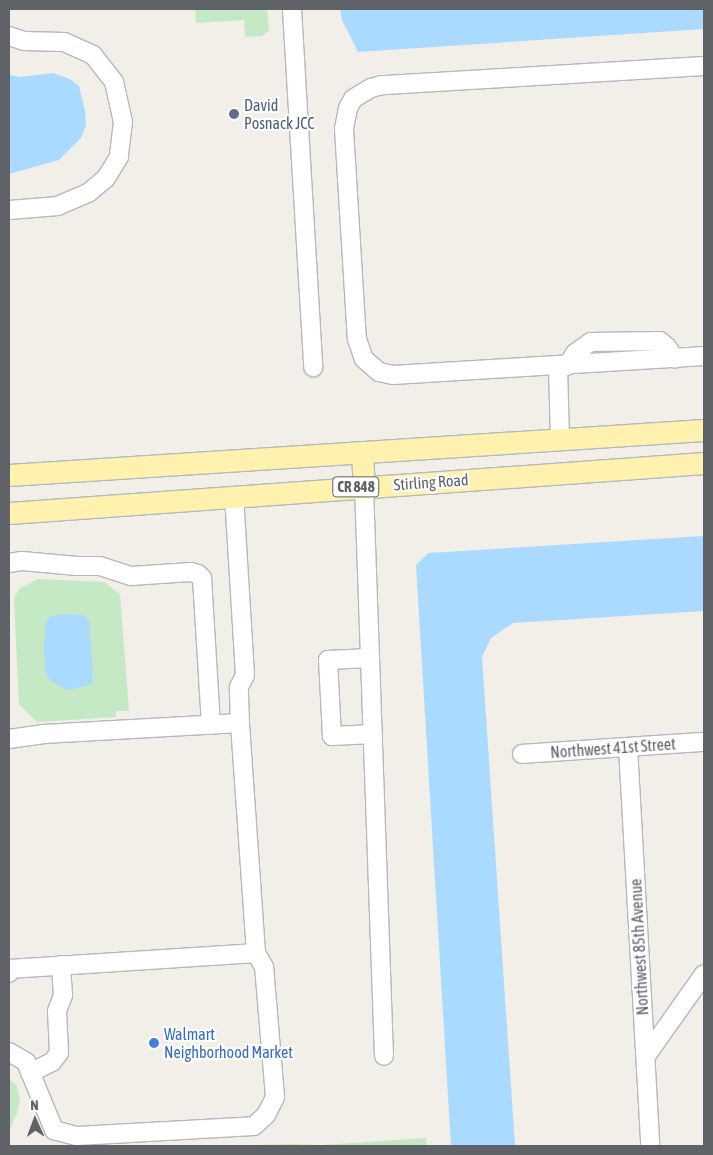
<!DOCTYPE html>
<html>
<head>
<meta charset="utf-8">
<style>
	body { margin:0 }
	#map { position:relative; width:713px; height:1155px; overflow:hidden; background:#f1efe8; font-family:"Asap Condensed",sans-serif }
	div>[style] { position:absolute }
	.green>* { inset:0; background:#c5e8c5 }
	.water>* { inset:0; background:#aadaff }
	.roads { filter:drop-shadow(1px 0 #b5b8bc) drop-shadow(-1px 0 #b5b8bc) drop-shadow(0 1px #b5b8bc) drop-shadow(0 -1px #b5b8bc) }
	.minor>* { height:18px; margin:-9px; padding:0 9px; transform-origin:9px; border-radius:9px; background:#fff }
	.major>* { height:21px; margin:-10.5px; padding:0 10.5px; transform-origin:10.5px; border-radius:10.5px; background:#fff2af }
	.dots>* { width:14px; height:14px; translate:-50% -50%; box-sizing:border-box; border:2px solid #fff; border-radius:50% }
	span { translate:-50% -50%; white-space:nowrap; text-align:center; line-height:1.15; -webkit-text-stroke:4.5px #fff; paint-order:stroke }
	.shield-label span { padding:1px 4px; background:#fff; border:1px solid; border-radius:4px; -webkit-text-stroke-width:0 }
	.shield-label { font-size:15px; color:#5f6368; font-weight:700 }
	.service-label { font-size:16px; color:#4e5e75 }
	.left { translate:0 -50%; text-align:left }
	.street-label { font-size:16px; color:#5f6368 }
	.shop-label { font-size:16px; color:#366cbe }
	.frame { position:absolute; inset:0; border:10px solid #5f6368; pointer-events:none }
	.north { position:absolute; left:10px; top:1095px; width:50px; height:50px; -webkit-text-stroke:4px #fff; paint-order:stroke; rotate:358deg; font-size:14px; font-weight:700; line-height:20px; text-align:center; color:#5f6368 }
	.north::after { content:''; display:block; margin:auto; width:18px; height:22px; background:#5f6368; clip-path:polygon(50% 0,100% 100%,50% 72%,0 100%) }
</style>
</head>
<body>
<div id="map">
	<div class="green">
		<i style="clip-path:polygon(195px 9px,267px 9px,269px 31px,262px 36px,245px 37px,244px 20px,196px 23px)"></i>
		<i style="clip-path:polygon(38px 579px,104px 582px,120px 594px,129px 711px,116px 711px,116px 717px,37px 722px,19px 704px,14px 598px,20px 588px)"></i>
		<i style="clip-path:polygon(9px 1079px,17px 1086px,20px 1100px,17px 1113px,9px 1132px)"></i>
		<i style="clip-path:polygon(426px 1138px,427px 1146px,222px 1146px,292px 1144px,322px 1145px)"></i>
	</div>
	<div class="water">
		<i style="clip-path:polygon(340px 9px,704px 9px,704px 29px,358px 52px,342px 20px)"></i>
		<i style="clip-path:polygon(53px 73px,70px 79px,79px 86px,85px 111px,86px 125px,81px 138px,59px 160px,9px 174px,9px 75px,21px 77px)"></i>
		<i style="clip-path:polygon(704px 536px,704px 611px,513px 623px,491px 638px,482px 657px,515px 1146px,451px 1146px,416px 565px,428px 553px)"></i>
		<i style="clip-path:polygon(67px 614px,83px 615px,89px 620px,93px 676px,91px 685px,67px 690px,50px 680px,45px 671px,44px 647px,46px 622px,50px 616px)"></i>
	</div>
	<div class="roads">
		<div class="minor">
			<i style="left:292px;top:9px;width:359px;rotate:86.6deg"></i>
			<i style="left:9px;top:36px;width:16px;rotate:18deg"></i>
			<i style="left:24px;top:41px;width:40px;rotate:1.4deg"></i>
			<i style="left:64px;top:42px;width:32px;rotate:24deg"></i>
			<i style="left:93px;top:55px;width:34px;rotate:52deg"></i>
			<i style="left:114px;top:82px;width:41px;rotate:77.3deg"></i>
			<i style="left:123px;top:122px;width:35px;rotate:97deg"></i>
			<i style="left:119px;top:157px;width:25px;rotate:122deg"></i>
			<i style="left:106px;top:178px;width:23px;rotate:140deg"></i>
			<i style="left:88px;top:193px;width:33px;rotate:157deg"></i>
			<i style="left:58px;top:206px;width:49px;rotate:175.3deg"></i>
			<i style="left:704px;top:66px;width:323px;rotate:176.6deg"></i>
			<i style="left:382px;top:85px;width:11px;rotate:165deg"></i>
			<i style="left:371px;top:88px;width:21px;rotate:149deg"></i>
			<i style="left:353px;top:99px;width:10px;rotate:119deg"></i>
			<i style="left:348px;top:108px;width:21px;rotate:101deg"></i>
			<i style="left:344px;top:129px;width:210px;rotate:86.5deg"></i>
			<i style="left:357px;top:339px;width:21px;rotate:71deg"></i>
			<i style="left:364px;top:359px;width:20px;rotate:41deg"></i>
			<i style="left:379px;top:372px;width:14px;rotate:12deg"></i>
			<i style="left:393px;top:375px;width:312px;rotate:-3.5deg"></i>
			<i style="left:567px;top:366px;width:15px;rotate:-58deg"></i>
			<i style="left:575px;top:353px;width:19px;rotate:-35deg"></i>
			<i style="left:591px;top:342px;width:69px;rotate:-0.8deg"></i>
			<i style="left:660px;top:341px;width:9px;rotate:41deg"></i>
			<i style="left:667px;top:347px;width:14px;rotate:56deg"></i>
			<i style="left:558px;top:367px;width:72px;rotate:88.4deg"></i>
			<i style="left:364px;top:487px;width:569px;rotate:87.99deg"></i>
			<i style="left:9px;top:563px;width:13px;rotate:-9deg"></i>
			<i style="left:22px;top:561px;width:55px;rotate:5.2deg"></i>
			<i style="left:77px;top:566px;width:23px"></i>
			<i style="left:100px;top:566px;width:33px;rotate:18deg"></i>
			<i style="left:131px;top:576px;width:60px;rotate:-3.8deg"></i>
			<i style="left:191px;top:572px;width:7px;rotate:16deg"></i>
			<i style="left:198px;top:574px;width:6px;rotate:45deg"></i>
			<i style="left:202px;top:578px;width:147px;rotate:86.5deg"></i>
			<i style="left:370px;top:658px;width:42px;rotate:177.3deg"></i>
			<i style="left:328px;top:660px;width:76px;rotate:87deg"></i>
			<i style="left:332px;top:736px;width:41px;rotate:-2.8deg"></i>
			<i style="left:9px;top:739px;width:34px;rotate:-8deg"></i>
			<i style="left:43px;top:734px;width:197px;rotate:-3.2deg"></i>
			<i style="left:628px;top:747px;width:400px;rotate:86.8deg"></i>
			<i style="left:522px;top:754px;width:182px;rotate:-3.8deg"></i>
			<i style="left:9px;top:973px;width:4px;rotate:-90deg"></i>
			<i style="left:9px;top:969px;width:248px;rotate:-3.7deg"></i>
			<i style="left:256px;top:953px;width:231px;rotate:-94deg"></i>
			<i style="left:240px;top:723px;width:36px;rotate:-92deg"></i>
			<i style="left:239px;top:687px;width:13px;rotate:-63deg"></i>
			<i style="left:245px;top:675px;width:179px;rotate:-93.5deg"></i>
			<i style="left:9px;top:1052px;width:20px;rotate:30deg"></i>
			<i style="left:26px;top:1062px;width:74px;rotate:67.6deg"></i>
			<i style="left:54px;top:1130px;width:24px;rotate:15deg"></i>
			<i style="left:77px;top:1136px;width:177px;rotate:-3.2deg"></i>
			<i style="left:254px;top:1126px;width:16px;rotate:-43deg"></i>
			<i style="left:266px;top:1115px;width:20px;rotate:-63deg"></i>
			<i style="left:275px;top:1097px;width:130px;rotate:-94.8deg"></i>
			<i style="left:264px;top:967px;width:16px;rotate:-120deg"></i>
			<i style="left:646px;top:1056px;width:100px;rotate:-54.7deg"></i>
			<i style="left:30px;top:1073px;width:25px;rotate:-27deg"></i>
			<i style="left:52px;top:1062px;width:11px;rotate:-52deg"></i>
			<i style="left:59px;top:1053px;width:42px;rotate:-92.7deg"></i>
			<i style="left:57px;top:1011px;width:17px;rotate:-69deg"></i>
			<i style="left:63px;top:995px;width:30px;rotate:-94deg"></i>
		</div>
		<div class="major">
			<i style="left:362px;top:452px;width:35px;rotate:87deg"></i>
			<i style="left:9px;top:475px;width:696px;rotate:-3.7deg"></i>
			<i style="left:9px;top:513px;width:697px;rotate:-4.11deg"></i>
		</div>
	</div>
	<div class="dots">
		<i style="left:234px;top:114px;background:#5c6f8a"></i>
		<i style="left:154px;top:1043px;background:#3f7fe0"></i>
	</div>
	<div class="shield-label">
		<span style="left:356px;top:487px">CR 848</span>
	</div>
	<div class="service-label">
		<span class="left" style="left:244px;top:114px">David<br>Posnack JCC</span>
	</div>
	<div class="street-label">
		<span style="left:431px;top:482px;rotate:-4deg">Stirling Road</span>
		<span style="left:613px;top:748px;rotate:-4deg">Northwest 41st Street</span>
		<span style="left:639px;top:947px;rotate:-93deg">Northwest 85th Avenue</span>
	</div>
	<div class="shop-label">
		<span class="left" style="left:164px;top:1043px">Walmart<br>Neighborhood Market</span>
	</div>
	<div class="frame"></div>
	<div class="north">N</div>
</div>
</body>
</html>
